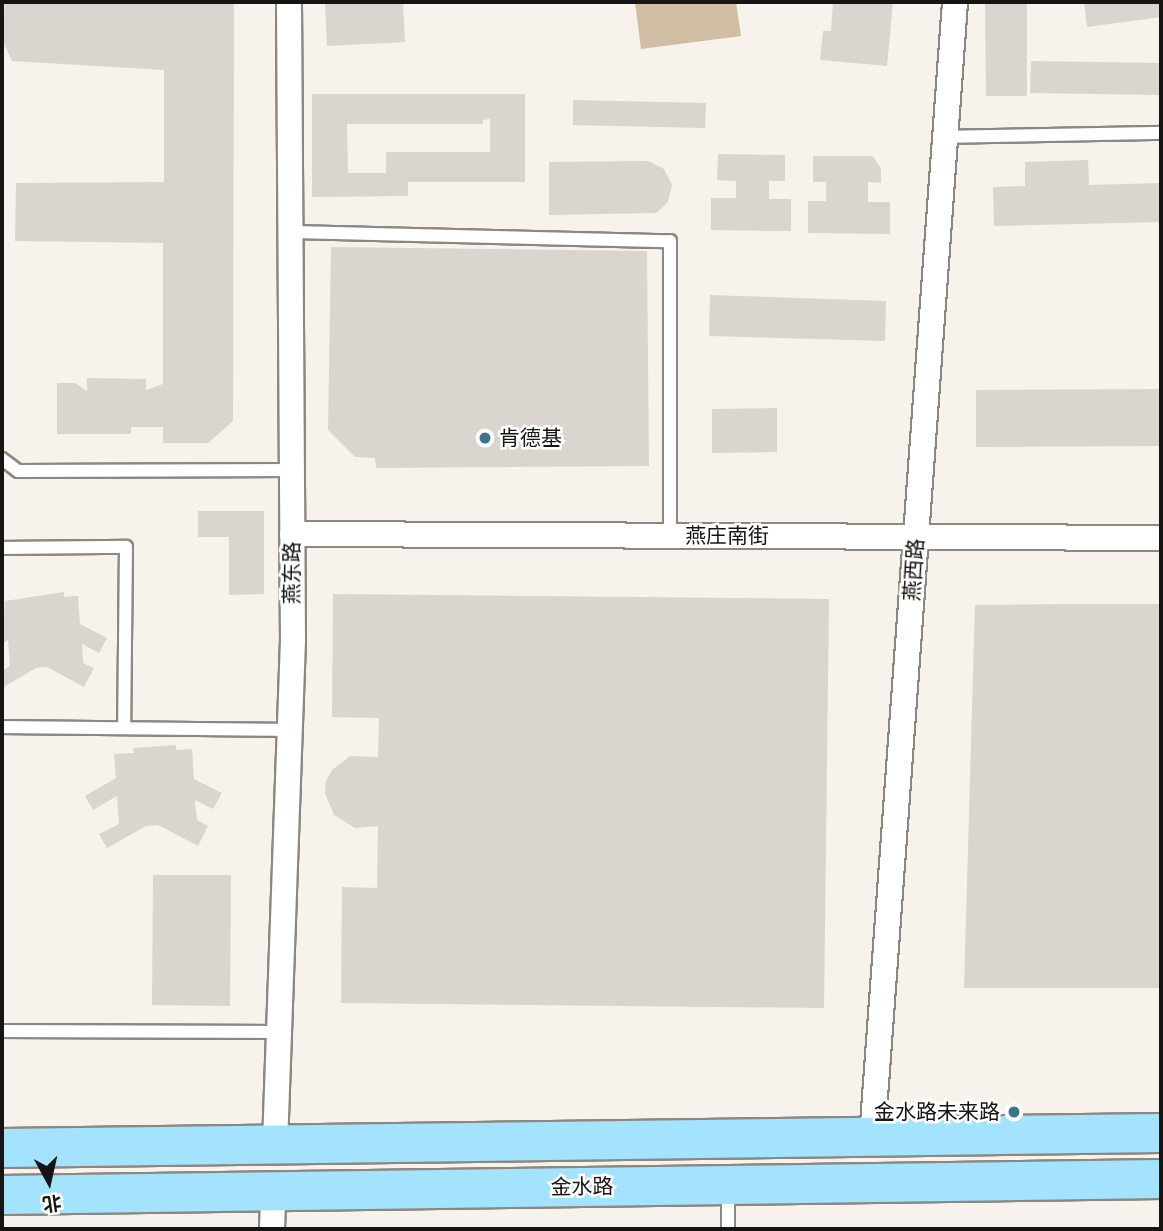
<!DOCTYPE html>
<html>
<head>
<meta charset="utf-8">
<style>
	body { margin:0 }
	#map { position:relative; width:1163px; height:1231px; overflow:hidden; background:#f7f2eb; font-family:Figtree,"Noto Sans SC",sans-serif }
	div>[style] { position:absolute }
	.green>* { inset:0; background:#cfbda4 }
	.building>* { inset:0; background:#dad5ce }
	.roads { filter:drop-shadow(2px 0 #8c8781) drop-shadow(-2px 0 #8c8781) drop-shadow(0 2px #8c8781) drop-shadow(0 -2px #8c8781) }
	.lane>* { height:12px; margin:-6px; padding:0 6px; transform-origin:6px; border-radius:6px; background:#fff }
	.street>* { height:24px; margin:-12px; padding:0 12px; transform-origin:12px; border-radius:12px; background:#fff }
	.primary>* { height:38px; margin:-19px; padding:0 19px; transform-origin:19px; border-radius:19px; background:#a3e3fd }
	.dots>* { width:19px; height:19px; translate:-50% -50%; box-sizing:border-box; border:4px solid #fff; border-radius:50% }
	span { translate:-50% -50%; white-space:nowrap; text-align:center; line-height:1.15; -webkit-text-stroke:5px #fff; paint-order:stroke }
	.poi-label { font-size:21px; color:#171513 }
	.left { translate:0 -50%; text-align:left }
	.right { translate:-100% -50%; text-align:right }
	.street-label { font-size:21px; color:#171513 }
	.frame { position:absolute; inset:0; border:4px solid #171513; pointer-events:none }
	.north { position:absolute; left:14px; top:1147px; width:70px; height:70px; -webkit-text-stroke:5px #fff; paint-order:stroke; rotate:172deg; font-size:19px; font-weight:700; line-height:28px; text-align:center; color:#171513 }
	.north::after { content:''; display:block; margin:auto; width:24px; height:32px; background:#171513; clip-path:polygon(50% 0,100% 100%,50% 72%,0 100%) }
</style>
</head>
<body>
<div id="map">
	<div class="green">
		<i style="clip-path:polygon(635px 2px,736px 2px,741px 36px,641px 49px)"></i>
	</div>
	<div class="building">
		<i style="clip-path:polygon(5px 2px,229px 2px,234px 5px,233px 421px,208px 443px,163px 443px,163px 427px,131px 427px,131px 434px,57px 434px,57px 383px,75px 383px,87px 391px,87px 378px,146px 379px,146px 390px,163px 384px,163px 243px,15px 241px,16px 183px,164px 182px,164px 70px,12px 61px,2px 39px)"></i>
		<i style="clip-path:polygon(325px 2px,403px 2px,405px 42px,327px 46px)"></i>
		<i style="clip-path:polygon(833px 2px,893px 2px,887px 66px,820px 60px,823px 31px,831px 31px)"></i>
		<i style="clip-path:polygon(985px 2px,1027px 2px,1027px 96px,986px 96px)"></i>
		<i style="clip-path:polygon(1084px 2px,1161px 2px,1161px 17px,1087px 27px)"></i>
		<i style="clip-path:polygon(1031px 61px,1161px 63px,1161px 95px,1030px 93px)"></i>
		<i style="clip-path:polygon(evenodd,312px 94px,525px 94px,525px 182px,408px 182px,408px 196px,312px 197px,312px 94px,490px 119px,490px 152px,386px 152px,386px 173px,348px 173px,347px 124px,483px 124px,483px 120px,490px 119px)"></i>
		<i style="clip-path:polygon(573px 100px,706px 103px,705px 128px,573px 125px)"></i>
		<i style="clip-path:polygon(718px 154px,785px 155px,785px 181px,769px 181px,769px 199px,791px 199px,791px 231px,711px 230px,711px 198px,736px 198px,736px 181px,717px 180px)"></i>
		<i style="clip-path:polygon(813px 156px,873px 156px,881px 169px,881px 183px,868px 182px,868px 202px,890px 202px,890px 234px,808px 233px,808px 201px,826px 201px,826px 182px,813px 182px)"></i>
		<i style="clip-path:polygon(1088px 160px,1089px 185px,1161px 183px,1161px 222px,994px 226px,993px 187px,1025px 186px,1025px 162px)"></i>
		<i style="clip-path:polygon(648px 161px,664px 169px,672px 185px,668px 202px,656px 213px,549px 215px,549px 162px)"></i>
		<i style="clip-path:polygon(331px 247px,647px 251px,649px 466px,376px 468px,375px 458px,355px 457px,328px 430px)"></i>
		<i style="clip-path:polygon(710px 295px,886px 301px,885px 341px,709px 336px)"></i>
		<i style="clip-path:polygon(1161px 389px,1161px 446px,976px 447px,976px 390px)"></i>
		<i style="clip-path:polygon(777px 408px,777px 452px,712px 453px,712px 409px)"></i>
		<i style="clip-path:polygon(198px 511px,264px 511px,264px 594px,229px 595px,229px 537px,198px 537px)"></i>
		<i style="clip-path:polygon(64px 592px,64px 597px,78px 596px,80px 624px,107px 638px,99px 653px,82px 644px,83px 663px,94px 668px,84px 687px,47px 667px,36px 668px,2px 688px,2px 671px,10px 666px,8px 640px,2px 644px,5px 601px)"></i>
		<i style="clip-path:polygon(333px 594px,829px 599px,824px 1008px,341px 1003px,342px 887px,377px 888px,378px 826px,355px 828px,334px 815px,325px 793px,326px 781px,332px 770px,350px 756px,378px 757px,379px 718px,332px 717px)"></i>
		<i style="clip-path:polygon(1078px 604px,1161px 604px,1161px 988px,964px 988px,975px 605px)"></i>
		<i style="clip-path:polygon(176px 745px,176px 750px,192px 749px,194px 779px,222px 793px,213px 809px,195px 800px,197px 820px,208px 826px,198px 846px,158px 825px,146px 826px,107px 848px,99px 834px,119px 824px,117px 796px,93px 810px,85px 796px,116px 778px,114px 754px,134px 753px,133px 748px)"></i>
		<i style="clip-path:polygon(153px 875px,231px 875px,230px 1006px,152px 1005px)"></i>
	</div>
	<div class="roads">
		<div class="lane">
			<i style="left:945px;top:137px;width:216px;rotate:-1.1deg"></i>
			<i style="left:290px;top:232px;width:380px;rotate:1.4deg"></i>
			<i style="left:670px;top:241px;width:294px;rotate:90deg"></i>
			<i style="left:2px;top:459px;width:20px;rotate:37deg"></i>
			<i style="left:18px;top:471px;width:274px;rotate:-0.2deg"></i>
			<i style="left:2px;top:548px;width:124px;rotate:-0.5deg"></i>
			<i style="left:126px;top:547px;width:181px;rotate:90.6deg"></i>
			<i style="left:2px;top:727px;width:288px;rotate:0.6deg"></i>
			<i style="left:2px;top:1031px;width:277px;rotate:0.2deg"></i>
			<i style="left:728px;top:1188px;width:41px;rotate:90deg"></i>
		</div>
		<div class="street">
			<i style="left:292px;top:534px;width:869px;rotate:0.26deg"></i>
			<i style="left:872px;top:1138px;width:1139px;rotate:-85.82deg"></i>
			<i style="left:275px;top:1145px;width:505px;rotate:-87.96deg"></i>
			<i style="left:293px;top:640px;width:638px;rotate:-90.36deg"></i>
			<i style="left:272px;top:1229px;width:38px;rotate:-88deg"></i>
		</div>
		<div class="primary">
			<i style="left:2px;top:1148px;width:1159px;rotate:-0.74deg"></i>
			<i style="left:2px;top:1195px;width:1159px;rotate:-0.79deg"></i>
		</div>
	</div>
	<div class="dots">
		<i style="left:485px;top:438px;background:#3a758d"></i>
		<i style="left:1014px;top:1112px;background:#3a758d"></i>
	</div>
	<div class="poi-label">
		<span class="left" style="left:499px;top:438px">肯德基</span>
		<span class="right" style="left:1000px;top:1112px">金水路未来路</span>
	</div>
	<div class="street-label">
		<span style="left:727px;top:536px">燕庄南街</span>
		<span style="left:914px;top:570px;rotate:-86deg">燕西路</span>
		<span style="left:292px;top:573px;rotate:-90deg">燕东路</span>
		<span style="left:582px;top:1187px;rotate:-1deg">金水路</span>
	</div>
	<div class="frame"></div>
	<div class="north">北</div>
</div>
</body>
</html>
